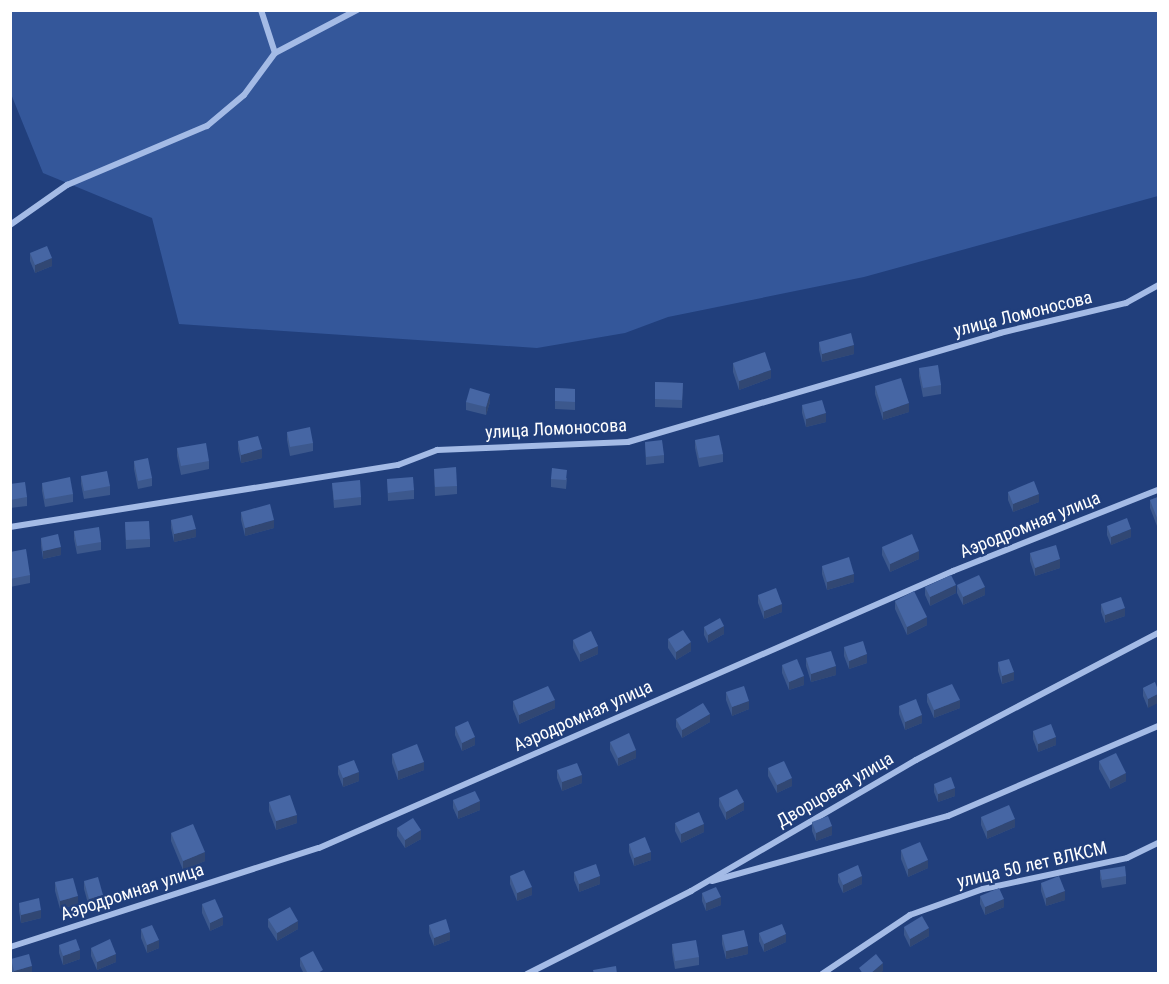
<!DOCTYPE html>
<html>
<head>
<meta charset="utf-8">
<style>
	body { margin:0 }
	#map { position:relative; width:1169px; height:984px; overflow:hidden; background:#213f7c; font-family:"Roboto Condensed",sans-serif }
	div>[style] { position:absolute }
	.green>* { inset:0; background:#34579a }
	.street>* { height:6px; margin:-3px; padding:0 3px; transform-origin:3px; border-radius:3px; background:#a4bbe6 }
	.wall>* { inset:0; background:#3c588d }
	.shaded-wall>* { inset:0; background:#314773 }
	.building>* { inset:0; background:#4666a4 }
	span { translate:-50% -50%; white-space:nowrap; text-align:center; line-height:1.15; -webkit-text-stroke:4.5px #213f7c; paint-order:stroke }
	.street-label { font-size:18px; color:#fff }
	.frame { position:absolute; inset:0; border:12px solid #fff; pointer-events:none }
</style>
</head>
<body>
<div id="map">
	<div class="green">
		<i style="clip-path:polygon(10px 11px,1158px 11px,1158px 196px,864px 277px,668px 317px,625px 333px,537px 348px,179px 324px,152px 218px,43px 173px,11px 94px)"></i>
	</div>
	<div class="street">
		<i style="left:275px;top:53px;width:93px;rotate:-27.7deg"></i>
		<i style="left:10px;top:225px;width:70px;rotate:-35.1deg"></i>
		<i style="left:67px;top:185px;width:152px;rotate:-22.9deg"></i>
		<i style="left:207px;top:126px;width:48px;rotate:-40deg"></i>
		<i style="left:244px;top:95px;width:52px;rotate:-53.6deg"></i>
		<i style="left:275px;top:53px;width:45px;rotate:-108deg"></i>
		<i style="left:10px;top:527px;width:393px;rotate:-9.1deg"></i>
		<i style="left:398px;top:465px;width:42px;rotate:-21deg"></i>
		<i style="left:437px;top:450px;width:191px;rotate:-2.4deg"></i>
		<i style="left:628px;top:442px;width:388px;rotate:-16.3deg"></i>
		<i style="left:1000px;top:333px;width:130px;rotate:-13.4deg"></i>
		<i style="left:1126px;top:303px;width:37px;rotate:-29deg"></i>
		<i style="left:712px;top:881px;width:245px;rotate:-15.4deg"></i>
		<i style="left:948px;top:816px;width:228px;rotate:-23.2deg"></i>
		<i style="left:10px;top:947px;width:324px;rotate:-17.8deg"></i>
		<i style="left:319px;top:848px;width:692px;rotate:-23.6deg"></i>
		<i style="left:953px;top:571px;width:220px;rotate:-21.6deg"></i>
		<i style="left:527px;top:974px;width:184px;rotate:-26.8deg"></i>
		<i style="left:691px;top:891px;width:260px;rotate:-30.2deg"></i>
		<i style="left:916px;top:760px;width:273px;rotate:-27.7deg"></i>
		<i style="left:822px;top:974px;width:106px;rotate:-33.8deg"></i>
		<i style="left:910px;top:915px;width:77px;rotate:-19.6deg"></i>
		<i style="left:983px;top:889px;width:147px;rotate:-12.1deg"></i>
		<i style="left:1127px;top:858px;width:34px;rotate:-26deg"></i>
	</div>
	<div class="wall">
		<i style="clip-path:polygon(30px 253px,52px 266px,35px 273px,30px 261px)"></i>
		<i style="clip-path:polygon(819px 342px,854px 354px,822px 362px,819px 350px)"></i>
		<i style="clip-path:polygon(733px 363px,771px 378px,739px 390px,733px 372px)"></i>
		<i style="clip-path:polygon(919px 368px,941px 385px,941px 394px,923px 397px,919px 376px)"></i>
		<i style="clip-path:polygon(655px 382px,683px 383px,682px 408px,655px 407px)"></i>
		<i style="clip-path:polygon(875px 386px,909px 412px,883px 420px,875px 394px)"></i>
		<i style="clip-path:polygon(555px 388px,575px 389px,575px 410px,555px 409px)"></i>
		<i style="clip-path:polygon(466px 402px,490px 402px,486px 415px,466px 410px)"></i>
		<i style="clip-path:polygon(802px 405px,826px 422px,806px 427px,802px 413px)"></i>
		<i style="clip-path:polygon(287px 432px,313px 443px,313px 451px,290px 456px,287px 440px)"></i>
		<i style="clip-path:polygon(695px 440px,723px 454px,723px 462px,699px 467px,695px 448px)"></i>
		<i style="clip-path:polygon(238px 441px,262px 458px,241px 463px,238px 449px)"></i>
		<i style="clip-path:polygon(645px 442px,664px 455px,664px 463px,646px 465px)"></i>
		<i style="clip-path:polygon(177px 448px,209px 461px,209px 469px,181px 475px,177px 456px)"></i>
		<i style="clip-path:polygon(134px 461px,152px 478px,152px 486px,138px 489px,134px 469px)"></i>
		<i style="clip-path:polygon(434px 469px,457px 486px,457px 494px,435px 496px)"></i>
		<i style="clip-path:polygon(81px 476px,110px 486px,110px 495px,84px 499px,81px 484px)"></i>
		<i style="clip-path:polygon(567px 478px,566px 489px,551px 487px,551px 479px)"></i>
		<i style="clip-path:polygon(387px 479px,414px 490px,414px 499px,388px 501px)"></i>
		<i style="clip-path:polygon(42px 483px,73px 494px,73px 502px,45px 507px,42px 491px)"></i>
		<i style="clip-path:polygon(332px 483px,361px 497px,361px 505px,334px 508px)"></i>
		<i style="clip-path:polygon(10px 484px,27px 497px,27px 506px,10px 508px)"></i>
		<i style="clip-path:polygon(1008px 492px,1039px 502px,1013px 512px,1008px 500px)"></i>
		<i style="clip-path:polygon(1158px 497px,1157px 526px,1150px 508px,1150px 500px)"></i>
		<i style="clip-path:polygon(241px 512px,274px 528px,245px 536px,241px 520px)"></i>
		<i style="clip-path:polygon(171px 520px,196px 537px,174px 542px,171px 528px)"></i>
		<i style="clip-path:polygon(125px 522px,150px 539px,150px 547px,126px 549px)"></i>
		<i style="clip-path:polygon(1107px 526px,1131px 537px,1111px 545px,1107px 535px)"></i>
		<i style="clip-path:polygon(74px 531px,101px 542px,101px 550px,77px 554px,74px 539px)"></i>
		<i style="clip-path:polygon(41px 538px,61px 555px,43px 559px,41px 546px)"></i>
		<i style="clip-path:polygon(882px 547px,919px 559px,890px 572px,882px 555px)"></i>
		<i style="clip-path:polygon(10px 552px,30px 575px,30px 583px,10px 587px)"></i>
		<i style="clip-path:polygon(1030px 553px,1060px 568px,1035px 576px,1030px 561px)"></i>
		<i style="clip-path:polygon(822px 566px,854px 582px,827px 590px,822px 574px)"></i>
		<i style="clip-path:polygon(957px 585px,985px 595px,963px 605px,957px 593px)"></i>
		<i style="clip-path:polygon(925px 587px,956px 593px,930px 606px,925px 595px)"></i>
		<i style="clip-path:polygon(758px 595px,782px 612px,764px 619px,758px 603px)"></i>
		<i style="clip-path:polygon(895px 601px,927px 625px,907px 635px,895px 609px)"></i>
		<i style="clip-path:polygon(1101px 604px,1125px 616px,1105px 623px,1101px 612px)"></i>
		<i style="clip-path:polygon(704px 627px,724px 634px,708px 643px,704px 635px)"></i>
		<i style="clip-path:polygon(668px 639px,691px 651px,676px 660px,668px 648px)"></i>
		<i style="clip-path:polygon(573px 640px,598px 654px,580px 662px,573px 648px)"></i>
		<i style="clip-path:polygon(844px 647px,867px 663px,849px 669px,844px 656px)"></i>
		<i style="clip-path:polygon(806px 658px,836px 675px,811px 682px,806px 666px)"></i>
		<i style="clip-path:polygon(998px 662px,1014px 680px,1002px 684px,998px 671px)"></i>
		<i style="clip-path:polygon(782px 665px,804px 685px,789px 690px,782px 673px)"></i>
		<i style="clip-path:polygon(1155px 682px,1148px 708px,1143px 696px,1143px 688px)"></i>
		<i style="clip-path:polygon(726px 692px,749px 709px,732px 716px,726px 700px)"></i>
		<i style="clip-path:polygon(927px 694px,960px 708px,934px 718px,927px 702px)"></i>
		<i style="clip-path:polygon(513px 701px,555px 708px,519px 724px,513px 709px)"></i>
		<i style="clip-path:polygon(899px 706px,922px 723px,905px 730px,899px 714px)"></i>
		<i style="clip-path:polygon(676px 719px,710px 722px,682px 738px,676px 727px)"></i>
		<i style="clip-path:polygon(455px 727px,475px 745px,462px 751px,455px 735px)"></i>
		<i style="clip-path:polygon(1033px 731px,1056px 745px,1038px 752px,1033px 739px)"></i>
		<i style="clip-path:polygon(610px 742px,636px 758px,618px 766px,610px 750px)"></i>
		<i style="clip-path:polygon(392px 754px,424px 770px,398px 780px,392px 763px)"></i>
		<i style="clip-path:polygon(1099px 761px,1126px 781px,1110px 789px,1099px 769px)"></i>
		<i style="clip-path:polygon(338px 766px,359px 781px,343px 787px,338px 774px)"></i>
		<i style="clip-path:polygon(768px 768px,792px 786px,777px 793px,768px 776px)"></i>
		<i style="clip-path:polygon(557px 770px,582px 783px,562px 791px,557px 778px)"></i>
		<i style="clip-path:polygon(934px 784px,955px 796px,938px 802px,934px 792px)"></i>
		<i style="clip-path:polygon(719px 798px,744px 810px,726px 820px,719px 806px)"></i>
		<i style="clip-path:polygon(453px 800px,480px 810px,458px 819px,453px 808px)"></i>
		<i style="clip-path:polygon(269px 802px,297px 823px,276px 830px,269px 811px)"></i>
		<i style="clip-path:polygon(981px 817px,1015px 827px,987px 839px,981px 825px)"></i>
		<i style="clip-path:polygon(812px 822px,832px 835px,816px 841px,812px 831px)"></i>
		<i style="clip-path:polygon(675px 823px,704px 832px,681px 843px,675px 831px)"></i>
		<i style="clip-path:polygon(397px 828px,421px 839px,405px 848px,397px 836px)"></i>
		<i style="clip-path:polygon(171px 833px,205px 861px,183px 870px,171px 841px)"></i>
		<i style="clip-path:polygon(629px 844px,651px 860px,634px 866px,629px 852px)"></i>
		<i style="clip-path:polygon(901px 850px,928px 868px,908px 877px,901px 859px)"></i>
		<i style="clip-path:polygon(1100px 870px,1126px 876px,1126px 884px,1102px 888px,1100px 878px)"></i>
		<i style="clip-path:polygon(574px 872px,600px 884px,579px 892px,574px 880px)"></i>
		<i style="clip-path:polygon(838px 874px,862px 884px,843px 893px,838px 882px)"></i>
		<i style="clip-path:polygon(510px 876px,532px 895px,517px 901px,510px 884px)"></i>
		<i style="clip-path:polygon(84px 881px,103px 903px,89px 907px,84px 889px)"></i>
		<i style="clip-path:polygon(55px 882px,78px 904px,60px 909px,55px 891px)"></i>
		<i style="clip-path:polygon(1041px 883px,1065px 900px,1046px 906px,1041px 891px)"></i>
		<i style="clip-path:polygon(702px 893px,721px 905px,706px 911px,702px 901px)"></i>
		<i style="clip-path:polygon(980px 896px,1004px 907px,985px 915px,980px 904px)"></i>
		<i style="clip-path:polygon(19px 903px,41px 918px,21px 923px,19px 911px)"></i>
		<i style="clip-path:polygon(202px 904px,223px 925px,210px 931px,202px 913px)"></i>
		<i style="clip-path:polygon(268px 919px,298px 929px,277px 941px,268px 927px)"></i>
		<i style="clip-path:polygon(429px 925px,450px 940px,434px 946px,429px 933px)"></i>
		<i style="clip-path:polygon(904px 927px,929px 936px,910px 947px,904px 935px)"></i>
		<i style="clip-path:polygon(141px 929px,159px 948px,147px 953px,141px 938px)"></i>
		<i style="clip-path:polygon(759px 933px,786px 942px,764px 952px,759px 941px)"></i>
		<i style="clip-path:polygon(722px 935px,748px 954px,726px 959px,722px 944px)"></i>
		<i style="clip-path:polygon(672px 944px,699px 957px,699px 965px,675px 969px,672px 952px)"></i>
		<i style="clip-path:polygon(59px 945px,80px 959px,63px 965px,59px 953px)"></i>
		<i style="clip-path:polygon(91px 948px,116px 962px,97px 970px,91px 956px)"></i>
		<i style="clip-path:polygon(300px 958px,323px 974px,304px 974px,300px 966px)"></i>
		<i style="clip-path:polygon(11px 959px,32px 974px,12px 974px,11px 968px)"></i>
	</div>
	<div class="shaded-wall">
		<i style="clip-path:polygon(52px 258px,52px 266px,35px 273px,35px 265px)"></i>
		<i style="clip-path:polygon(854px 345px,854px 354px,822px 362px,822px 354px)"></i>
		<i style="clip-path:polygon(771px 370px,771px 378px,739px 390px,739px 381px)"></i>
		<i style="clip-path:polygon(490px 394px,490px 402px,486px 415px,486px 407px)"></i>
		<i style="clip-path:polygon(909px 403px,909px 412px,883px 420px,883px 412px)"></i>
		<i style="clip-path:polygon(826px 413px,826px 422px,806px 427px,806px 419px)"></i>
		<i style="clip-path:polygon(262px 449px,262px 458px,241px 463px,241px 455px)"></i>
		<i style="clip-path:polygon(1039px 494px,1039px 502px,1013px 512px,1013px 504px)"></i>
		<i style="clip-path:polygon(1158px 517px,1158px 525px,1157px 526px,1157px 518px)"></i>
		<i style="clip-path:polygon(274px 520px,274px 528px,245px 536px,245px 528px)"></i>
		<i style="clip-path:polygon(196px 529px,196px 537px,174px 542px,174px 534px)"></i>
		<i style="clip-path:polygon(1131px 529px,1131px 537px,1111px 545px,1111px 537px)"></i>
		<i style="clip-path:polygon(61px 547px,61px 555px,43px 559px,43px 551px)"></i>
		<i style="clip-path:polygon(919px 551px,919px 559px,890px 572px,890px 564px)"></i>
		<i style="clip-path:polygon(1060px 559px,1060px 568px,1035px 576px,1035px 568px)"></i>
		<i style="clip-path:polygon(854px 574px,854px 582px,827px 590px,827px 582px)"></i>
		<i style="clip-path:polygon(956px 585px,956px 593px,930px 606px,930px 597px)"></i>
		<i style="clip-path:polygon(985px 587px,985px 595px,963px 605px,963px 597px)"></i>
		<i style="clip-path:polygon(782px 604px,782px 612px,764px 619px,764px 611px)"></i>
		<i style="clip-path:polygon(1125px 608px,1125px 616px,1105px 623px,1105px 615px)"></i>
		<i style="clip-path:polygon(927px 617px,927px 625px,907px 635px,907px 627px)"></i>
		<i style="clip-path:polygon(724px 626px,724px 634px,708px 643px,708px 635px)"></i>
		<i style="clip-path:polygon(691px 642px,691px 651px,676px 660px,676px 652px)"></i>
		<i style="clip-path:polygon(598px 646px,598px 654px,580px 662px,580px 654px)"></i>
		<i style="clip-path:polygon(867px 654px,867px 663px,849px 669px,849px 661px)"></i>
		<i style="clip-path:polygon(836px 666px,836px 675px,811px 682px,811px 674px)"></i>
		<i style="clip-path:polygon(1014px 672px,1014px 680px,1002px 684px,1002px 676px)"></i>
		<i style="clip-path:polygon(804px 676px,804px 685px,789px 690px,789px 682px)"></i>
		<i style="clip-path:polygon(1158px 694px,1158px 703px,1148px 708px,1148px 699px)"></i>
		<i style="clip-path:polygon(555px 700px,555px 708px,519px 724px,519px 715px)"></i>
		<i style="clip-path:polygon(960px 700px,960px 708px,934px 718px,934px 710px)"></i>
		<i style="clip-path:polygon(749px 701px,749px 709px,732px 716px,732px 707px)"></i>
		<i style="clip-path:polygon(710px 714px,710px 722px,682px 738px,682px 730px)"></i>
		<i style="clip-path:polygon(922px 715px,922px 723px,905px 730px,905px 722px)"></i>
		<i style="clip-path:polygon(475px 737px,475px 745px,462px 751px,462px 743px)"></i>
		<i style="clip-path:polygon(1056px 737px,1056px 745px,1038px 752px,1038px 744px)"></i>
		<i style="clip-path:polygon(636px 750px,636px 758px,618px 766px,618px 758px)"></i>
		<i style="clip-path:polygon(424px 762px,424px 770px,398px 780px,398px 771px)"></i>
		<i style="clip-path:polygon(359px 772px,359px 781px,343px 787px,343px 778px)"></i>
		<i style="clip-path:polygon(1126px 773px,1126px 781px,1110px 789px,1110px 781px)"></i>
		<i style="clip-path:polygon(582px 775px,582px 783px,562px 791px,562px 782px)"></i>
		<i style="clip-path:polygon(792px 778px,792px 786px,777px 793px,777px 785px)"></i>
		<i style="clip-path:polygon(955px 788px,955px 796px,938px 802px,938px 794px)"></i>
		<i style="clip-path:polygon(480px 801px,480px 810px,458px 819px,458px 811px)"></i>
		<i style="clip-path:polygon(744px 802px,744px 810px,726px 820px,726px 812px)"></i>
		<i style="clip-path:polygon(297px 815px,297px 823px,276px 830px,276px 821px)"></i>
		<i style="clip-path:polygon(1015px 819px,1015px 827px,987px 839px,987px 831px)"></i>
		<i style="clip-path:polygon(704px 824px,704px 832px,681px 843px,681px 834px)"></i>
		<i style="clip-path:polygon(832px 826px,832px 835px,816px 841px,816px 833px)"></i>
		<i style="clip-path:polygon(421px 830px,421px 839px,405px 848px,405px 840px)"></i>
		<i style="clip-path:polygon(205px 852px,205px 861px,183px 870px,183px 861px)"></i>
		<i style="clip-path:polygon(651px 852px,651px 860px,634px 866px,634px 858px)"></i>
		<i style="clip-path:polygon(928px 860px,928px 868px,908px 877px,908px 869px)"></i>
		<i style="clip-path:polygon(600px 876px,600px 884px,579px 892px,579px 884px)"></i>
		<i style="clip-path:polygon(862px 876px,862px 884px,843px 893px,843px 885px)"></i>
		<i style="clip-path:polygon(532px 887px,532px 895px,517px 901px,517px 893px)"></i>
		<i style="clip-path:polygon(1065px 891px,1065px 900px,1046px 906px,1046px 898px)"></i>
		<i style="clip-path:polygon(103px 895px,103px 903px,89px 907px,89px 899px)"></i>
		<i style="clip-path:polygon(78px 896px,78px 904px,60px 909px,60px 901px)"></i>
		<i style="clip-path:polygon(721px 897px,721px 905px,706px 911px,706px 903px)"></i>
		<i style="clip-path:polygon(1004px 899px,1004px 907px,985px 915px,985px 907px)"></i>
		<i style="clip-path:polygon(41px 910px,41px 918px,21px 923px,21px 915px)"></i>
		<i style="clip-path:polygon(223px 917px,223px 925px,210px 931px,210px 923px)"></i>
		<i style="clip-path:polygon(298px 921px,298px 929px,277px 941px,277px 933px)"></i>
		<i style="clip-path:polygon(929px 928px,929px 936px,910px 947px,910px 939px)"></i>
		<i style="clip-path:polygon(450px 932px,450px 940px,434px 946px,434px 938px)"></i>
		<i style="clip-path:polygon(786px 934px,786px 942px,764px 952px,764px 944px)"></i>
		<i style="clip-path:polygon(159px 940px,159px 948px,147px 953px,147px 945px)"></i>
		<i style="clip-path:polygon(748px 946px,748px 954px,726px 959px,726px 951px)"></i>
		<i style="clip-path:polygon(80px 950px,80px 959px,63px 965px,63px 956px)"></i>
		<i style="clip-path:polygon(116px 954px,116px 962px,97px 970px,97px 962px)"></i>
		<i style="clip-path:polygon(883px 963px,883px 971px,880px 974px,870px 974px)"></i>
		<i style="clip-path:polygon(32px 966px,32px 974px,14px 974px,14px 971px)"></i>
	</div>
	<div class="building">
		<i style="clip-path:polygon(47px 246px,52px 258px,35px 265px,30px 253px)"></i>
		<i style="clip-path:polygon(851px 333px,854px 345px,822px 354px,819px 342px)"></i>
		<i style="clip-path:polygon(765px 352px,771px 370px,739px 381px,733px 363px)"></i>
		<i style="clip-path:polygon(938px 365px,941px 385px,923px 388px,919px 368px)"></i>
		<i style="clip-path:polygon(901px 378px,909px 403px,883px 412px,875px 386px)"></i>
		<i style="clip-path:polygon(655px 382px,683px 383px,682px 400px,655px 399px)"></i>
		<i style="clip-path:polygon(470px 388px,490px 394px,486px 407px,466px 402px)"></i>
		<i style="clip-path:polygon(555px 388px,575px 389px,575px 402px,555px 401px)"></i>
		<i style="clip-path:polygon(822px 400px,826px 413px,806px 419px,802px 405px)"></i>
		<i style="clip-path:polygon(310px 427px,313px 443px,290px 447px,287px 432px)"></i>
		<i style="clip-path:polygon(719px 435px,723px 454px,699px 458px,695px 440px)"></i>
		<i style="clip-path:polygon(258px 436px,262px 449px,241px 455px,238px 441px)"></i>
		<i style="clip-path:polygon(662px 440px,664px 455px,646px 457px,645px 442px)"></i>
		<i style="clip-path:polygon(206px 443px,209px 461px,181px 466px,177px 448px)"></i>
		<i style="clip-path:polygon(148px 458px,152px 478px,138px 481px,134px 461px)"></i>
		<i style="clip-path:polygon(456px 467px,457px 486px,435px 487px,434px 469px)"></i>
		<i style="clip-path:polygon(552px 468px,567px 470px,566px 480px,551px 479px)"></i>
		<i style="clip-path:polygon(107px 471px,110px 486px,84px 491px,81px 476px)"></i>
		<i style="clip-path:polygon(70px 477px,73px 494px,45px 499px,42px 483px)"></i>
		<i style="clip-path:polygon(413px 477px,414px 490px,388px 493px,387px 479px)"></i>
		<i style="clip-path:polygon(360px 480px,361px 497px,334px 500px,332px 483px)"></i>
		<i style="clip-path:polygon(1034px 481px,1039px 494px,1013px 504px,1008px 492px)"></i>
		<i style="clip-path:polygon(25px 482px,27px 497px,10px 500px,10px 484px)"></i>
		<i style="clip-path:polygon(1158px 497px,1158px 517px,1157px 518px,1150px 500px)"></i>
		<i style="clip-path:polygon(270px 504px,274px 520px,245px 528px,241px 512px)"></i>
		<i style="clip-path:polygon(192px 515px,196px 529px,174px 534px,171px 520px)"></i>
		<i style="clip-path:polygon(1127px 518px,1131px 529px,1111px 537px,1107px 526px)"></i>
		<i style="clip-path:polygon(149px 521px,150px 539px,126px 540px,125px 522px)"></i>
		<i style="clip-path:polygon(99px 527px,101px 542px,77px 546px,74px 531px)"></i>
		<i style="clip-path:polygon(58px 534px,61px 547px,43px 551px,41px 538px)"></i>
		<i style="clip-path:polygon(912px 534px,919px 551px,890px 564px,882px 547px)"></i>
		<i style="clip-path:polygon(1056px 545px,1060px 559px,1035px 568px,1030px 553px)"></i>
		<i style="clip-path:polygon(26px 549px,30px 575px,10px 579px,10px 552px)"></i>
		<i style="clip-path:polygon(849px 557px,854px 574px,827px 582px,822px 566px)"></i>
		<i style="clip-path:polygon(951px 575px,956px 585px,930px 597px,925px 587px)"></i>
		<i style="clip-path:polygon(979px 575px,985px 587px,963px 597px,957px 585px)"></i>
		<i style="clip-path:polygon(776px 588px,782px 604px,764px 611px,758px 595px)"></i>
		<i style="clip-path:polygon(914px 591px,927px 617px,907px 627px,895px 601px)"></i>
		<i style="clip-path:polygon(1121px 597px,1125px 608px,1105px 615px,1101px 604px)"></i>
		<i style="clip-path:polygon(720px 618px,724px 626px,708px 635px,704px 627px)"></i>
		<i style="clip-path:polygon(683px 630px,691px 642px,676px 652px,668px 639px)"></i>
		<i style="clip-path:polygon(591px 631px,598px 646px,580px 654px,573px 640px)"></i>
		<i style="clip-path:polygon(863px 641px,867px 654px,849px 661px,844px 647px)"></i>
		<i style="clip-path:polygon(831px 651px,836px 666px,811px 674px,806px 658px)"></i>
		<i style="clip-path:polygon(797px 659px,804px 676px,789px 682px,782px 665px)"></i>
		<i style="clip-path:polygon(1009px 659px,1014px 672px,1002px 676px,998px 662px)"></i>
		<i style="clip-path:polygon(1155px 682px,1158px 690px,1158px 694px,1148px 699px,1143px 688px)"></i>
		<i style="clip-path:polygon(952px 684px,960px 700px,934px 710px,927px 694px)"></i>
		<i style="clip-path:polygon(548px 686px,555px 700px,519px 715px,513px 701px)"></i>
		<i style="clip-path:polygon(744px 686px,749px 701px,732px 707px,726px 692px)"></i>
		<i style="clip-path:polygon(916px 699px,922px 715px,905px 722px,899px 706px)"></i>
		<i style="clip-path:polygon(703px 703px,710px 714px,682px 730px,676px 719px)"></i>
		<i style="clip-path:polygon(468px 721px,475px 737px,462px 743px,455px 727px)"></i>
		<i style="clip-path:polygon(1051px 724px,1056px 737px,1038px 744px,1033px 731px)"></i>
		<i style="clip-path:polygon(629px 733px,636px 750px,618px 758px,610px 742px)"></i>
		<i style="clip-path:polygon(417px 744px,424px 762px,398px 771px,392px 754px)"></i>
		<i style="clip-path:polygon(1116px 753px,1126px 773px,1110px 781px,1099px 761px)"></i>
		<i style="clip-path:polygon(354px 760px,359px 772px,343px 778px,338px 766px)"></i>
		<i style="clip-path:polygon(784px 761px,792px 778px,777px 785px,768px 768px)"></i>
		<i style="clip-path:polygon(577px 763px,582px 775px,562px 782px,557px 770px)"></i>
		<i style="clip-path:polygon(951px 777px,955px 788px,938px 794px,934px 784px)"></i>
		<i style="clip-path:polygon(737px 789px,744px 802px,726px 812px,719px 798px)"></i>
		<i style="clip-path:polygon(475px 791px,480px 801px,458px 811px,453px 800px)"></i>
		<i style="clip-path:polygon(290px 795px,297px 815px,276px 821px,269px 802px)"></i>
		<i style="clip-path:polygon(1009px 805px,1015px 819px,987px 831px,981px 817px)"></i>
		<i style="clip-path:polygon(699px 812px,704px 824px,681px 834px,675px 823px)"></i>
		<i style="clip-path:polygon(828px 816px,832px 826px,816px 833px,812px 822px)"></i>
		<i style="clip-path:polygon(413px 818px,421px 830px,405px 840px,397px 828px)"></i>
		<i style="clip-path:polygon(193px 824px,205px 852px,183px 861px,171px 833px)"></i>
		<i style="clip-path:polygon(645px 837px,651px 852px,634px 858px,629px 844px)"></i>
		<i style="clip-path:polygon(920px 842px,928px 860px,908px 869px,901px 850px)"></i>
		<i style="clip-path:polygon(596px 864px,600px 876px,579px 884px,574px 872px)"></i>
		<i style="clip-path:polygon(858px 865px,862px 876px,843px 885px,838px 874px)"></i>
		<i style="clip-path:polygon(1125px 866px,1126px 876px,1102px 880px,1100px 870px)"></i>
		<i style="clip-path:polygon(524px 870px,532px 887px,517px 893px,510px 876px)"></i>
		<i style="clip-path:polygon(1059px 876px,1065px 891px,1046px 898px,1041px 883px)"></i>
		<i style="clip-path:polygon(98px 877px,103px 895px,89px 899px,84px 881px)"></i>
		<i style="clip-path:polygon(73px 878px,78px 896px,60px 901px,55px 882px)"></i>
		<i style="clip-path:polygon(716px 887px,721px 897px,706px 903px,702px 893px)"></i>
		<i style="clip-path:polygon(999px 888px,1004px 899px,985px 907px,980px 896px)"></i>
		<i style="clip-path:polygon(39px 898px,41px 910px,21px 915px,19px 903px)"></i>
		<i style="clip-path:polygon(215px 899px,223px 917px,210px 923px,202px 904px)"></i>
		<i style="clip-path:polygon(290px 907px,298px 921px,277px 933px,268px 919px)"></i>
		<i style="clip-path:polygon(922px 916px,929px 928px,910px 939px,904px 927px)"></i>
		<i style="clip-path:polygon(446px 919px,450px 932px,434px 938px,429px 925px)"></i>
		<i style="clip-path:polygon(782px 924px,786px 934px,764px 944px,759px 933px)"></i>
		<i style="clip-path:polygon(152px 925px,159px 940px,147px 945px,141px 929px)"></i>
		<i style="clip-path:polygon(744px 930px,748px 946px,726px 951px,722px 935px)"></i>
		<i style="clip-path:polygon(76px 939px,80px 950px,63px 956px,59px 945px)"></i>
		<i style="clip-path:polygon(110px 939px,116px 954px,97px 962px,91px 948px)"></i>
		<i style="clip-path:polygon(696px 940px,699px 957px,675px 961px,672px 944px)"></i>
		<i style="clip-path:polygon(313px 951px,323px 970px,316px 974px,308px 974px,300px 958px)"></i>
		<i style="clip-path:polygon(29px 954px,32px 966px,14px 971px,11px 959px)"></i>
		<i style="clip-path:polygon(876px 954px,883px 963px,870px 974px,863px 974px,859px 968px)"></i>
		<i style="clip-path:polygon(616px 966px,617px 974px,594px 974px,593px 970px)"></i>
	</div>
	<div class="street-label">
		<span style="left:1023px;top:314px;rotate:-14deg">улица Ломоносова</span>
		<span style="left:556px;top:429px;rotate:-3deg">улица Ломоносова</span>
		<span style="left:1030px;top:525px;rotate:-22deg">Аэродромная улица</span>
		<span style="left:583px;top:716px;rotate:-24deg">Аэродромная улица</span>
		<span style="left:835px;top:790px;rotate:-30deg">Дворцовая улица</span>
		<span style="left:1032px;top:865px;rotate:-13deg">улица 50 лет ВЛКСМ</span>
		<span style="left:132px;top:892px;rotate:-18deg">Аэродромная улица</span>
	</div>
	<div class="frame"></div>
</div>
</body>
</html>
